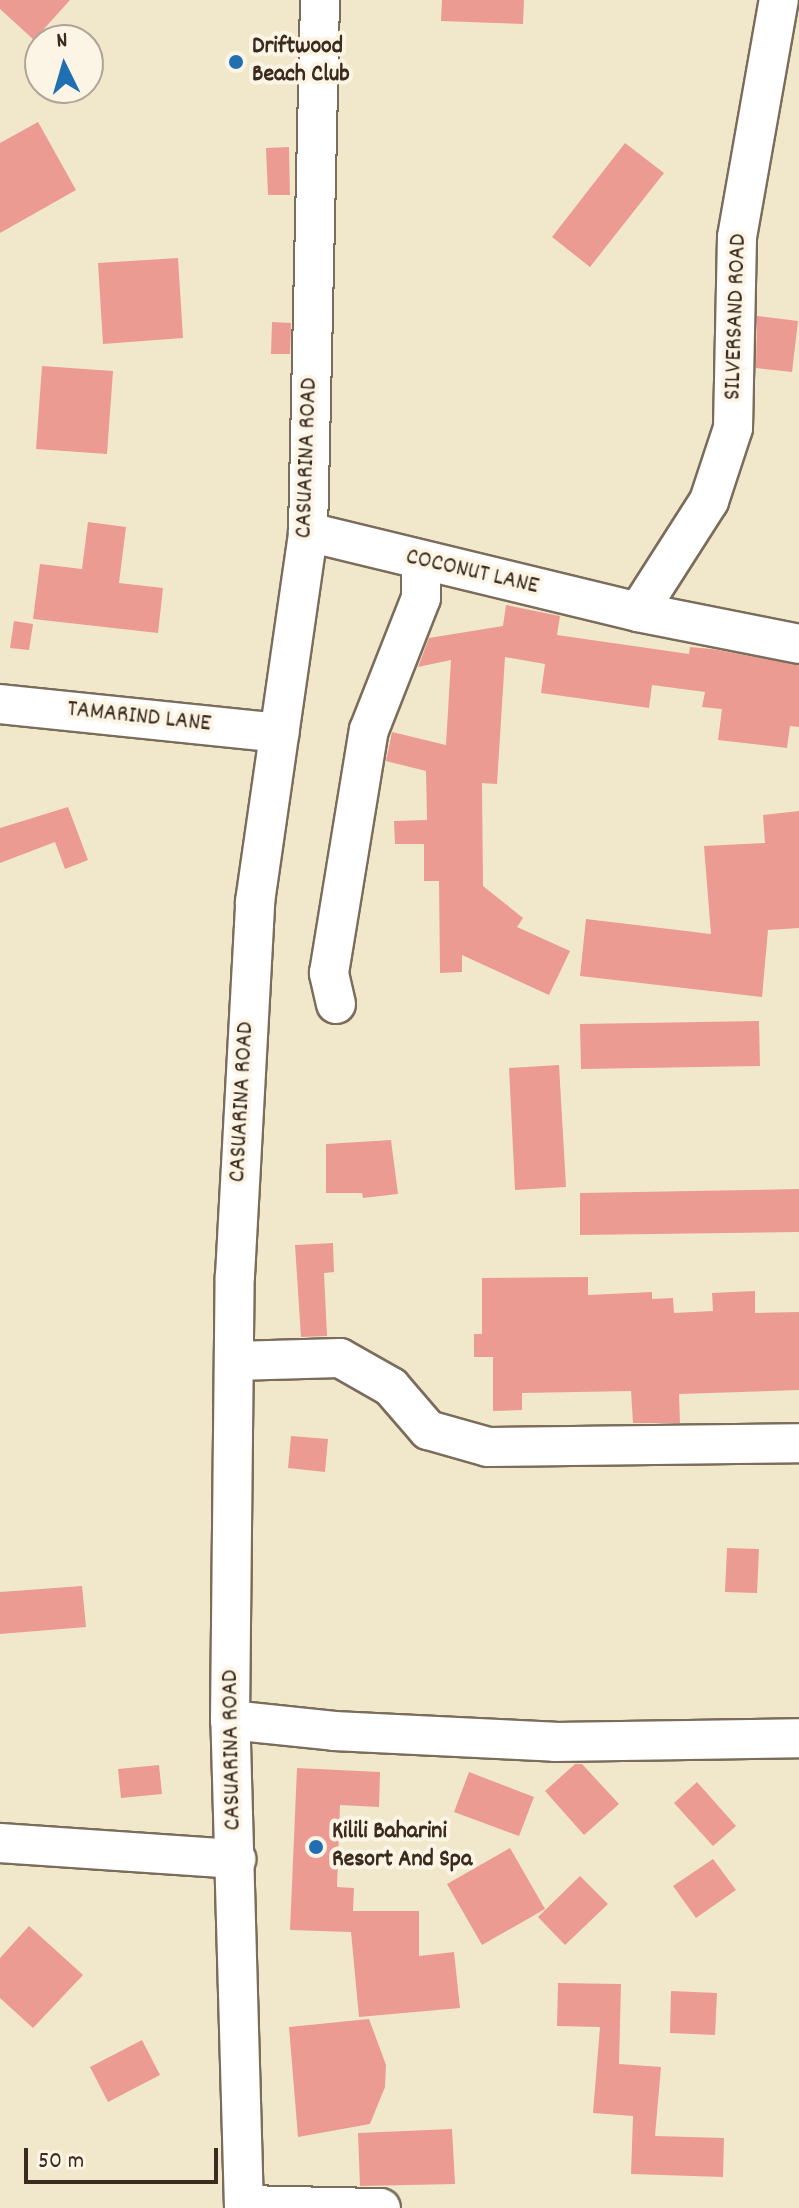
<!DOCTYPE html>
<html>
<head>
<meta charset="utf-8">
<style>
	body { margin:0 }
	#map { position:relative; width:799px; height:2208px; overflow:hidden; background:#f1e8cc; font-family:Dekko,sans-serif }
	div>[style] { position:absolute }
	.building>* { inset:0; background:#ec9b93 }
	.roads { filter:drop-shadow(2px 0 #7b6c5b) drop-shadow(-2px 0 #7b6c5b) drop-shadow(0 2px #7b6c5b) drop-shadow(0 -2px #7b6c5b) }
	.minor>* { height:38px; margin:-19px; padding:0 19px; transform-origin:19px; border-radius:19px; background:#fff }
	.dots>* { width:22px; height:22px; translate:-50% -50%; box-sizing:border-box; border:4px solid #fcf5e5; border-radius:50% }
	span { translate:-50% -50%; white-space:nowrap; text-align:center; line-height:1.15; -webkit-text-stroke:8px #fcf5e5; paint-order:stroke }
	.poi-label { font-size:24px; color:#3b2a1e; font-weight:700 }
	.left { translate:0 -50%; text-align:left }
	.street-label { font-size:24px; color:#3b2a1e }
	.north { position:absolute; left:24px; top:24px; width:80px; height:80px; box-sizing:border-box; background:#fcf5e5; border:2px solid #afa495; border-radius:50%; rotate:355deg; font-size:22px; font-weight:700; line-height:32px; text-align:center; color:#3b2a1e }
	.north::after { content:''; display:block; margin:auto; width:28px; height:36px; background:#1f6fb2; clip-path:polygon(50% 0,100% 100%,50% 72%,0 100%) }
	.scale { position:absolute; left:24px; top:2148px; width:194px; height:36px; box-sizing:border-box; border:4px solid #3b2a1e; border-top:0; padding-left:10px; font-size:24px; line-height:28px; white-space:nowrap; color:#3b2a1e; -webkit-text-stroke:6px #fcf5e5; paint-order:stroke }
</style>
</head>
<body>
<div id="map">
	<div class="building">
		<i style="clip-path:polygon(0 0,70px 0,34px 40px,0 9px)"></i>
		<i style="clip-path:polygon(442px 0,524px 0,523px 24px,441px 21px)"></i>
		<i style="clip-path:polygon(38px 122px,76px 190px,0 233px,0 143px)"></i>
		<i style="clip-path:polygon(625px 143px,664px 173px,590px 267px,552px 237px)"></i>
		<i style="clip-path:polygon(289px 147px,290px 195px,268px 195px,266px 148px)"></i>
		<i style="clip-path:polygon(178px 258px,183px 338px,103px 344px,98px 263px)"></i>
		<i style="clip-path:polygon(757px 316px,798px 321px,792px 372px,756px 368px)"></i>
		<i style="clip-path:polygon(272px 322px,291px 323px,290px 354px,271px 354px)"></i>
		<i style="clip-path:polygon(42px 366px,113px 371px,107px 454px,36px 449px)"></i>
		<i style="clip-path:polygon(88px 522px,126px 527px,119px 583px,163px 588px,158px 633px,33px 619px,40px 564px,82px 569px)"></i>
		<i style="clip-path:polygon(506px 605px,560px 616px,557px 635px,689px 654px,690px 647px,712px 649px,799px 665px,799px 727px,790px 726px,787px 748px,718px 740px,722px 709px,702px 707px,705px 692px,652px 685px,649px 708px,541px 693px,545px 664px,505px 657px,497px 784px,482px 783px,483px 886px,523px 918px,517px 927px,570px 951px,549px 995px,462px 955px,462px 972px,440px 973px,439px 881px,424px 881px,424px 844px,395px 844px,394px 821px,427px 820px,426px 771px,386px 761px,392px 732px,446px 745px,451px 660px,418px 667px,429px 638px,503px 626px)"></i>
		<i style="clip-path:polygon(14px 621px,33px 624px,29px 650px,10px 648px)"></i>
		<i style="clip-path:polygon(68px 807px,88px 860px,65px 869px,55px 842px,0 863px,0 828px)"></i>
		<i style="clip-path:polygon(799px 811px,799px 928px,768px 930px,762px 997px,580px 976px,586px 919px,711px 934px,704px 846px,765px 843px,763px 815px)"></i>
		<i style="clip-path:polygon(759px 1021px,760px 1066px,581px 1069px,580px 1024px)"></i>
		<i style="clip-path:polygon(559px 1065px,566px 1187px,515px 1190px,509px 1068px)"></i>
		<i style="clip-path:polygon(391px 1140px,398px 1194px,363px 1198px,362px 1193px,326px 1193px,326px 1144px)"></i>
		<i style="clip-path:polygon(799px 1189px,799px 1232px,580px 1235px,580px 1193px)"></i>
		<i style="clip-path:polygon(333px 1243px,334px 1272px,324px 1273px,327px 1336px,301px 1337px,295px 1245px)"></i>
		<i style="clip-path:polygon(588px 1277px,588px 1295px,652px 1292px,652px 1299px,673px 1298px,674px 1313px,713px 1311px,712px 1293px,755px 1291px,755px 1313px,799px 1312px,799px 1390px,679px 1394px,680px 1423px,633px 1423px,631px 1391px,522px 1393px,522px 1410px,493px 1411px,493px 1357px,474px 1357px,474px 1334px,482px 1334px,482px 1278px)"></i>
		<i style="clip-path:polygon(291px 1436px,328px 1439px,325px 1472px,288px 1468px)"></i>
		<i style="clip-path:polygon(727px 1548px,759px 1549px,757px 1593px,725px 1592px)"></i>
		<i style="clip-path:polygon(82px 1586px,86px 1627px,0 1634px,0 1592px)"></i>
		<i style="clip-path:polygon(575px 1764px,582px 1764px,619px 1804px,584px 1835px,545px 1791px)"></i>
		<i style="clip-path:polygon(159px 1765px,162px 1794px,121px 1798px,118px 1769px)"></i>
		<i style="clip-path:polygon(297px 1768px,380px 1772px,379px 1807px,340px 1805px,337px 1887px,354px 1888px,353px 1911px,419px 1911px,419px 1956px,454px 1952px,460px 2008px,359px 2017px,351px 1932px,290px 1930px)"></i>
		<i style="clip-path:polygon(469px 1772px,534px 1797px,519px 1836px,454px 1812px)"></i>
		<i style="clip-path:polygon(697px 1782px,736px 1826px,713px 1846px,674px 1803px)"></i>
		<i style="clip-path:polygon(510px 1848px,545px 1909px,482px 1945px,447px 1884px)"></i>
		<i style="clip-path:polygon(713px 1859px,736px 1890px,696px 1918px,673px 1886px)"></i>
		<i style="clip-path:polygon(580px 1876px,608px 1904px,565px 1945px,538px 1917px)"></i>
		<i style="clip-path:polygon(29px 1926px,83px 1975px,33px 2028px,0 1998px,0 1958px)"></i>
		<i style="clip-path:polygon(558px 1983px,621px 1984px,619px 2064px,661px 2067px,655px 2136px,724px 2138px,723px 2177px,631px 2174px,633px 2116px,593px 2113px,600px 2027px,557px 2026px)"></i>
		<i style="clip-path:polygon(671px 1991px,717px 1993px,715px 2035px,670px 2033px)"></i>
		<i style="clip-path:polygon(369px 2019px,386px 2065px,385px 2087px,370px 2124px,298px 2137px,289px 2027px)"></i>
		<i style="clip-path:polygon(142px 2040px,160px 2075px,108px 2102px,90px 2067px)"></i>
		<i style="clip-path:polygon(452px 2129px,455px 2184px,360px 2186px,358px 2133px)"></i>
	</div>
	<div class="roads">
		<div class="minor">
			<i style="left:308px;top:532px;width:340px;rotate:13.6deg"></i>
			<i style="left:638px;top:612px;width:164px;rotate:11.2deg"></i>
			<i style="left:638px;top:612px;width:132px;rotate:-57.4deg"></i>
			<i style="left:709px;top:501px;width:77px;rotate:-71.8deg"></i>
			<i style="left:733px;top:428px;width:191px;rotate:-88.8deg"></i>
			<i style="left:737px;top:237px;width:241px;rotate:-80deg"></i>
			<i style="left:0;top:704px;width:281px;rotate:5.9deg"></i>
			<i style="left:336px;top:1004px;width:32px;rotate:-103deg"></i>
			<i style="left:329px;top:973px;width:246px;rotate:-80.7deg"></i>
			<i style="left:369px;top:730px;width:142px;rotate:-68.5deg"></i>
			<i style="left:421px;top:598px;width:37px;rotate:-90deg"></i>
			<i style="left:234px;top:1361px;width:106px;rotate:-1.6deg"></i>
			<i style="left:340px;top:1358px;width:59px;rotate:29.6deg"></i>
			<i style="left:391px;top:1387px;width:57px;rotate:49.3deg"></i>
			<i style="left:428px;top:1430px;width:62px;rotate:15.8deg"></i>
			<i style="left:488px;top:1447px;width:311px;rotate:-0.7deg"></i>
			<i style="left:230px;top:1720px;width:105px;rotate:6deg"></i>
			<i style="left:334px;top:1731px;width:221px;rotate:2.8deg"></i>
			<i style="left:555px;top:1742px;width:244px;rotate:-0.9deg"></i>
			<i style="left:0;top:1843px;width:237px;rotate:3.9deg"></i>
			<i style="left:244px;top:2205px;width:137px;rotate:1.3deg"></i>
			<i style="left:244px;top:2208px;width:488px;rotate:-91.6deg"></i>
			<i style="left:230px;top:1720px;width:444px;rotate:-89.4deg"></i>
			<i style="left:235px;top:1276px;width:375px;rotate:-86.9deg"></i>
			<i style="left:255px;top:902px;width:374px;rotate:-81.8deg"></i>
			<i style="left:308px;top:532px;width:532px;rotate:-88.71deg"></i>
		</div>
	</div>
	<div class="dots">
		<i style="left:236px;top:62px;background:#1f6fb2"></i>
		<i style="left:316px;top:1847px;background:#1f6fb2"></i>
	</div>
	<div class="poi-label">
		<span class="left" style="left:252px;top:62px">Driftwood<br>Beach Club</span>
		<span class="left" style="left:332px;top:1847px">Kilili Baharini<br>Resort And Spa</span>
	</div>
	<div class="street-label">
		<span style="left:737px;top:317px;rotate:-88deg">SILVERSAND ROAD</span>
		<span style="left:308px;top:458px;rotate:-88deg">CASUARINA ROAD</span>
		<span style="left:472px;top:573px;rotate:13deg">COCONUT LANE</span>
		<span style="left:139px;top:718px;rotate:6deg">TAMARIND LANE</span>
		<span style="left:243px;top:1102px;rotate:-87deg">CASUARINA ROAD</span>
		<span style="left:233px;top:1750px;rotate:-91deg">CASUARINA ROAD</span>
	</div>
	<div class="north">N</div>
	<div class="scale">50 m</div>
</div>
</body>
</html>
